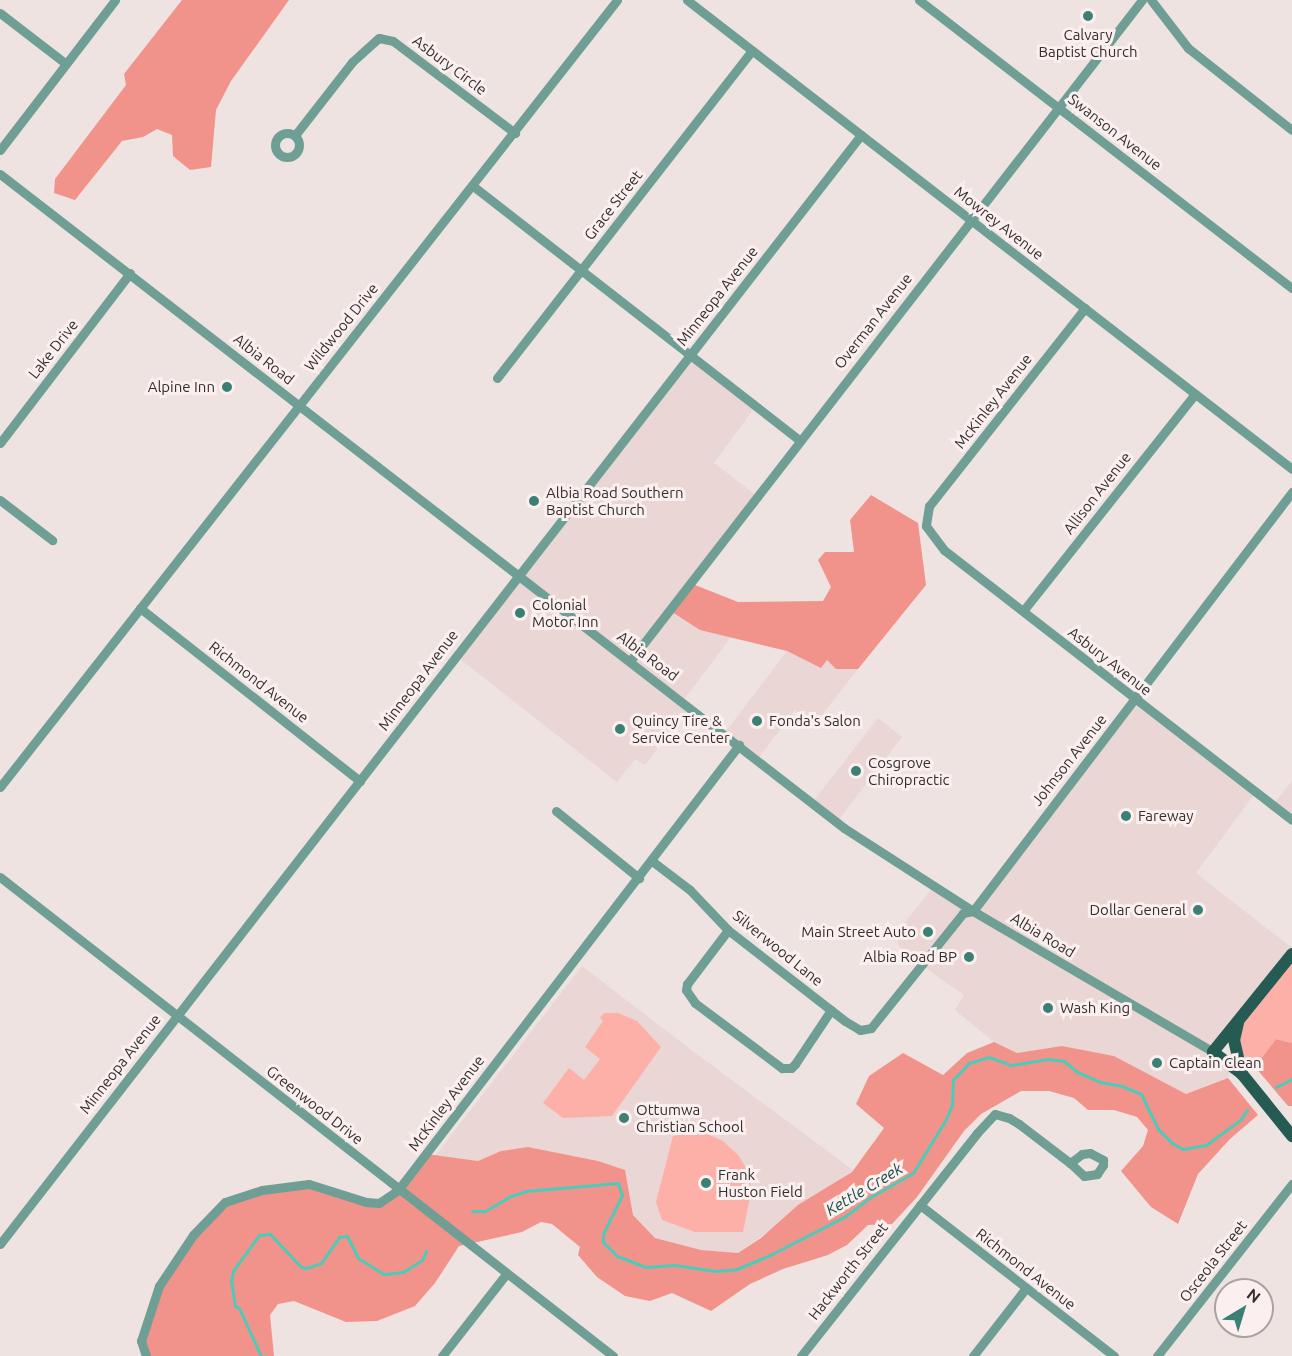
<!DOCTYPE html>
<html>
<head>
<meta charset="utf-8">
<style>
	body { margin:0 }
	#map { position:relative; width:1292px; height:1356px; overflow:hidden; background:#eee3e1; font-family:Ubuntu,sans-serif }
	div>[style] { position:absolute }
	.built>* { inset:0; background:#ead6d4 }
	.green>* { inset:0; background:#fdb0a8 }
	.forest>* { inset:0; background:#f2938b }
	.stream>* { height:3px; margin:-1.5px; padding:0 1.5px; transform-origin:1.5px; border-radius:1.5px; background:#4cccb8 }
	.minor>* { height:9px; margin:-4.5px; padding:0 4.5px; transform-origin:4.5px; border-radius:4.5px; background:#6f9e94 }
	.minor>.ring { margin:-4.5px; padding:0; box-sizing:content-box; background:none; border:9px solid #6f9e94; border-radius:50% }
	.major>* { height:12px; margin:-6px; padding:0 6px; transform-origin:6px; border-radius:6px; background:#255b52 }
	.dots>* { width:16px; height:16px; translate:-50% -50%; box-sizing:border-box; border:3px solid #fbf0ef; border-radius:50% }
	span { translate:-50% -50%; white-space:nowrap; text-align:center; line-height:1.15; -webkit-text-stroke:6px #fbf0ef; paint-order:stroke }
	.poi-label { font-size:15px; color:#332f2e }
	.right { translate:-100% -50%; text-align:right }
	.left { translate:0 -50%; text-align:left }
	.street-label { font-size:15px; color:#332f2e }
	.water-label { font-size:16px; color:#164d44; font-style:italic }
	.north { position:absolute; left:1214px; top:1278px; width:60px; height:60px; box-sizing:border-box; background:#fbf0ef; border:2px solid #aba3a2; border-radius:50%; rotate:38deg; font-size:16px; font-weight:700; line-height:24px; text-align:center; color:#332f2e }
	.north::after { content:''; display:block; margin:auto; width:21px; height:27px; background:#3c8075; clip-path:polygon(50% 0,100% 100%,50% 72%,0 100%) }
</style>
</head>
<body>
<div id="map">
	<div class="built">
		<i style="clip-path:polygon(689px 357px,755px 407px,714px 463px,757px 496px,692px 577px,700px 630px,732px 636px,683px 701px,690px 708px,645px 765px,635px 759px,617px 782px,456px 656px)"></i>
		<i style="clip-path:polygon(787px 651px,821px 667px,827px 660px,836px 669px,858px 669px,814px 725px,795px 710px,757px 760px,724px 734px)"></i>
		<i style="clip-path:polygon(1135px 700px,1258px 789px,1196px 873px,1292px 948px,1292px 954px,1213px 1052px,1233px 1067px,1228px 1078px,1186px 1094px,1114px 1056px,1062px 1046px,1017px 1053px,994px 1042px,955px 1010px,964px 995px,907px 955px,899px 946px,895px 935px,934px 886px,973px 911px)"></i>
		<i style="clip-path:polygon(878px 718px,902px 737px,837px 822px,812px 803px)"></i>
		<i style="clip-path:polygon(1292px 781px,1292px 820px,1273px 805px)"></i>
		<i style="clip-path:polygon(582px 966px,694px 1052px,853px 1170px,738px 1253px,701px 1250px,655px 1238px,633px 1215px,625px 1171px,598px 1161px,528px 1147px,478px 1161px,435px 1156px)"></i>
	</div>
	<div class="green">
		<i style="clip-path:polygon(1292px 954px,1292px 1043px,1276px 1039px,1255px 1067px,1239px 1051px,1240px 1018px)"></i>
		<i style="clip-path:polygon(604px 1013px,618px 1013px,637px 1021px,661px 1047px,612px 1116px,563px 1118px,543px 1103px,569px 1068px,584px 1080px,600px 1059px,585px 1047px,603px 1021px,600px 1018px)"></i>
		<i style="clip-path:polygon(688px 1133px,705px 1133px,723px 1141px,739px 1156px,749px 1173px,751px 1192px,743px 1232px,695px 1232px,662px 1220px,656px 1202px,673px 1136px)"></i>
	</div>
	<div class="forest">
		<i style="clip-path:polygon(182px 0,289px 0,231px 81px,216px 110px,211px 167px,190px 170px,173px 156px,172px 135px,157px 129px,143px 137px,122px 141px,75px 200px,54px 193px,55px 179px,126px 85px,124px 74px)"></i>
		<i style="clip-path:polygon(871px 495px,918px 523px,926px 585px,858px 669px,836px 669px,827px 660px,821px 668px,787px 651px,700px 630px,669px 610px,690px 583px,738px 602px,823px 601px,831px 587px,818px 560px,825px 552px,854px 552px,850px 520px)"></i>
		<i style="clip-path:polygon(1276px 1039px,1292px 1043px,1292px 1106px,1288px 1106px,1255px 1067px)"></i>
		<i style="clip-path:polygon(994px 1042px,1017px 1053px,1062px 1046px,1114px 1056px,1186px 1094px,1228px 1078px,1258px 1115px,1230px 1139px,1198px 1174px,1178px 1224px,1151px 1207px,1121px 1171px,1143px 1146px,1148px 1130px,1137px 1117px,1114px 1110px,1088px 1110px,1074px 1098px,1049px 1091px,1021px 1091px,981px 1114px,964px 1131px,917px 1197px,892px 1224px,868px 1225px,847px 1245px,828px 1255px,783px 1269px,750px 1284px,711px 1311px,672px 1293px,650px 1301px,625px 1296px,597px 1277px,578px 1255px,580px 1247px,552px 1224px,541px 1222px,522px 1232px,459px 1246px,435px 1283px,415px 1306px,377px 1321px,346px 1322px,294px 1301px,278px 1304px,270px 1315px,274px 1356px,146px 1356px,141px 1341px,149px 1311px,175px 1259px,225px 1202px,309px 1184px,379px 1203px,426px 1154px,478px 1161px,501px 1151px,528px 1147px,598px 1161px,625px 1170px,633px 1215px,655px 1238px,701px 1250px,738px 1253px,761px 1238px,798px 1205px,852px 1172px,884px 1128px,856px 1104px,869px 1076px,903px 1053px,943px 1075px,967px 1053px)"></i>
	</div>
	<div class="stream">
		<i style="left:1276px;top:1087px;width:18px;rotate:-27deg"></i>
		<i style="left:472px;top:1211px;width:13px"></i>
		<i style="left:485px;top:1211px;width:30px;rotate:-30deg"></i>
		<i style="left:511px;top:1196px;width:16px;rotate:-18deg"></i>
		<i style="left:526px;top:1191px;width:92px;rotate:-5deg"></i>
		<i style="left:618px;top:1183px;width:13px;rotate:72deg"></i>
		<i style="left:622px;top:1195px;width:43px;rotate:116deg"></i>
		<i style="left:603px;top:1234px;width:8px;rotate:90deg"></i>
		<i style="left:603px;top:1242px;width:20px;rotate:45deg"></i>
		<i style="left:617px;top:1256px;width:30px;rotate:21deg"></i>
		<i style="left:645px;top:1267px;width:30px;rotate:-4deg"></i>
		<i style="left:675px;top:1265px;width:41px;rotate:8.3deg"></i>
		<i style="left:716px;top:1271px;width:21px;rotate:-5deg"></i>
		<i style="left:737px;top:1269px;width:36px;rotate:-23deg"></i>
		<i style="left:770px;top:1255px;width:85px;rotate:-27.2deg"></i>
		<i style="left:846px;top:1216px;width:29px;rotate:-38deg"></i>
		<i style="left:869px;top:1198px;width:51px;rotate:-29.6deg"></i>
		<i style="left:913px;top:1173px;width:61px;rotate:-58.4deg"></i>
		<i style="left:945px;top:1121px;width:17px;rotate:-66deg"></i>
		<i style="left:952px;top:1105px;width:25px;rotate:-88deg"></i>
		<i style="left:953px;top:1080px;width:23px;rotate:-47deg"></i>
		<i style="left:969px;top:1063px;width:21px;rotate:-17deg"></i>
		<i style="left:989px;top:1057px;width:23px;rotate:20deg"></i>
		<i style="left:1011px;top:1065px;width:37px;rotate:-9deg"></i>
		<i style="left:1048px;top:1059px;width:16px;rotate:7deg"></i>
		<i style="left:1064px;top:1061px;width:17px;rotate:40deg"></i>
		<i style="left:1077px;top:1072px;width:25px;rotate:23deg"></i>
		<i style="left:1100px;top:1082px;width:22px;rotate:10deg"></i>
		<i style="left:1122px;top:1086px;width:21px;rotate:23deg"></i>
		<i style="left:1141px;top:1094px;width:39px;rotate:64deg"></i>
		<i style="left:1158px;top:1129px;width:20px;rotate:45deg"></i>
		<i style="left:1172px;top:1143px;width:13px;rotate:29deg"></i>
		<i style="left:1183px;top:1149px;width:23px;rotate:-10deg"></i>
		<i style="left:1206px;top:1145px;width:42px;rotate:-36.3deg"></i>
		<i style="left:1240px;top:1120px;width:12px;rotate:-55deg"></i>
		<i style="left:261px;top:1356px;width:53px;rotate:-114.6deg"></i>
		<i style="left:239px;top:1308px;width:4px;rotate:-153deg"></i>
		<i style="left:235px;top:1306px;width:24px;rotate:-99deg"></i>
		<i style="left:231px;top:1282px;width:11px;rotate:-80deg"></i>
		<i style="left:233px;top:1271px;width:44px;rotate:-54.2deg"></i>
		<i style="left:259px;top:1235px;width:11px;rotate:-5deg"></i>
		<i style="left:270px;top:1234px;width:45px;rotate:46.8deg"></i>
		<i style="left:301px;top:1267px;width:5px;rotate:11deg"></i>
		<i style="left:306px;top:1268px;width:16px;rotate:-18deg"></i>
		<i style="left:321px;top:1263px;width:32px;rotate:-55deg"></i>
		<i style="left:339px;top:1237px;width:8px;rotate:-7deg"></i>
		<i style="left:347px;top:1236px;width:25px;rotate:63deg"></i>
		<i style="left:358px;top:1258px;width:31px;rotate:32deg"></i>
		<i style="left:384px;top:1274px;width:19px;rotate:-6deg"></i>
		<i style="left:403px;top:1272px;width:22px;rotate:-32deg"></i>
		<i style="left:422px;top:1260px;width:10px;rotate:-66deg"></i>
	</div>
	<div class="minor">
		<i style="left:687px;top:0;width:765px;rotate:37.78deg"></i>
		<i style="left:919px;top:0;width:471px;rotate:37.7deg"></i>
		<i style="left:1151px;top:0;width:61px;rotate:52.4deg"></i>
		<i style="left:1188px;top:48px;width:132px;rotate:38.3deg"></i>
		<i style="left:0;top:13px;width:82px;rotate:37.6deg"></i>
		<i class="ring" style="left:275px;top:133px;width:15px;height:15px"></i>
		<i style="left:296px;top:134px;width:91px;rotate:-52.1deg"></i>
		<i style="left:352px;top:62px;width:36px;rotate:-42deg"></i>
		<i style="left:379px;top:38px;width:14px;rotate:12deg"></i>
		<i style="left:393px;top:41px;width:153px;rotate:37deg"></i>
		<i style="left:0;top:150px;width:189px;rotate:-52.5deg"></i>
		<i style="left:0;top:174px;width:1068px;rotate:37.77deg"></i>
		<i style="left:844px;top:828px;width:153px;rotate:32.8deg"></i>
		<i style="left:973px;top:911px;width:278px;rotate:30.4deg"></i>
		<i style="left:473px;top:186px;width:413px;rotate:37.9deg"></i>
		<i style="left:1085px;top:308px;width:252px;rotate:128.2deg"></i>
		<i style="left:929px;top:506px;width:20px;rotate:99deg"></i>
		<i style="left:926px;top:526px;width:30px;rotate:53deg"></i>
		<i style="left:944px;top:550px;width:440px;rotate:37.8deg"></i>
		<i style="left:497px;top:378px;width:415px;rotate:-52.1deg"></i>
		<i style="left:0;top:443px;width:214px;rotate:-52.6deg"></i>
		<i style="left:0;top:500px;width:66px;rotate:37.6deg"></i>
		<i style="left:140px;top:608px;width:280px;rotate:38.2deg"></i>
		<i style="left:1023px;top:611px;width:277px;rotate:-51.6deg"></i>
		<i style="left:630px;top:661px;width:836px;rotate:-52.24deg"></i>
		<i style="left:0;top:787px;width:1000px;rotate:-51.9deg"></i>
		<i style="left:556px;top:811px;width:107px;rotate:38.9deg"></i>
		<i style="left:652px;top:861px;width:48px;rotate:37.3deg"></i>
		<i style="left:690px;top:890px;width:55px;rotate:46.5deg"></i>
		<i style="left:728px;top:930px;width:148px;rotate:37.9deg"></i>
		<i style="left:845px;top:1021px;width:17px;rotate:31deg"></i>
		<i style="left:860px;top:1030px;width:11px;rotate:-10deg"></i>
		<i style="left:871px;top:1028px;width:147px;rotate:-51.3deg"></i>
		<i style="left:963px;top:913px;width:10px;rotate:-11deg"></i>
		<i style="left:973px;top:911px;width:527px;rotate:-52.72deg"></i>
		<i style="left:0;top:877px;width:778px;rotate:38deg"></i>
		<i style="left:728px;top:930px;width:68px;rotate:127.2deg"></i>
		<i style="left:687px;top:984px;width:6px;rotate:99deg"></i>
		<i style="left:686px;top:990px;width:16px;rotate:55deg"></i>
		<i style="left:695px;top:1003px;width:109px;rotate:36.8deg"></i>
		<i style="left:782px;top:1068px;width:9px"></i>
		<i style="left:791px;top:1068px;width:6px;rotate:-45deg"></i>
		<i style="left:795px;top:1064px;width:65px;rotate:-56.3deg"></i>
		<i style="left:1090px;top:1153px;width:15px;rotate:28deg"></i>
		<i style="left:1103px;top:1160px;width:5px;rotate:90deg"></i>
		<i style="left:1103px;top:1165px;width:11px;rotate:124deg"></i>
		<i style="left:1097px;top:1174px;width:13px;rotate:171deg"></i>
		<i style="left:1084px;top:1176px;width:19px;rotate:-137deg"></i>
		<i style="left:1070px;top:1163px;width:15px;rotate:-37deg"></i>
		<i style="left:1082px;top:1154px;width:8px;rotate:-7deg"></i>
		<i style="left:920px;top:1205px;width:246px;rotate:37.9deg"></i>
		<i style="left:0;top:1244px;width:1404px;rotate:-52.18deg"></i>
		<i style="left:146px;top:1356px;width:16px;rotate:-108deg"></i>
		<i style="left:141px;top:1341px;width:58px;rotate:-71.9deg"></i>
		<i style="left:159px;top:1286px;width:61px;rotate:-56.3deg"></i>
		<i style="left:193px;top:1235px;width:46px;rotate:-45.9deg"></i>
		<i style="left:225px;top:1202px;width:39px;rotate:-18deg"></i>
		<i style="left:262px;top:1190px;width:47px;rotate:-7.3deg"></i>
		<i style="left:309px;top:1184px;width:60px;rotate:17.5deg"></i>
		<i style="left:366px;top:1202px;width:13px;rotate:4deg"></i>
		<i style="left:379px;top:1203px;width:23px;rotate:-34deg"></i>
		<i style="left:398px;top:1190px;width:561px;rotate:-52.54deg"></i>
		<i style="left:442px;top:1356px;width:104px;rotate:-52deg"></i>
		<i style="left:801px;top:1356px;width:284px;rotate:-51.7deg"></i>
		<i style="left:977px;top:1133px;width:26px;rotate:-47deg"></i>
		<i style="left:995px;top:1114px;width:15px;rotate:16deg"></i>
		<i style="left:1009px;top:1118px;width:12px;rotate:31deg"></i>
		<i style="left:1019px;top:1124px;width:64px;rotate:37.4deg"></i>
		<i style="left:973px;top:1356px;width:86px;rotate:-52.1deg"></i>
		<i style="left:1157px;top:1356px;width:219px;rotate:-51.9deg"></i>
	</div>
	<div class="major">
		<i style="left:1292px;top:954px;width:126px;rotate:128.9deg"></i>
		<i style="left:1213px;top:1052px;width:36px;rotate:37deg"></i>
		<i style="left:1242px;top:1074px;width:80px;rotate:51.1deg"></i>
		<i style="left:1238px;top:1023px;width:17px;rotate:103deg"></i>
		<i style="left:1234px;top:1040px;width:35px;rotate:77deg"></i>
	</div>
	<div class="dots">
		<i style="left:1088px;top:16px;background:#3c8075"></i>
		<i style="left:227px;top:387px;background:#3c8075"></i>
		<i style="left:534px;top:501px;background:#3c8075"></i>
		<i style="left:520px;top:613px;background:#3c8075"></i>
		<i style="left:757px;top:721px;background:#3c8075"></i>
		<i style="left:620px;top:729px;background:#3c8075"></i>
		<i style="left:856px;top:771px;background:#3c8075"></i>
		<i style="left:1126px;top:816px;background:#3c8075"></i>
		<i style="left:1198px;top:910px;background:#3c8075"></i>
		<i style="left:928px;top:932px;background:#3c8075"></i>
		<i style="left:969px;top:957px;background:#3c8075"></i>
		<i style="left:1048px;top:1008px;background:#3c8075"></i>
		<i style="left:1157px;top:1063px;background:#3c8075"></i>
		<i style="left:624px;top:1118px;background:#3c8075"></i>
		<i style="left:706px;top:1183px;background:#3c8075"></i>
	</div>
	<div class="poi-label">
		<span style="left:1088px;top:43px">Calvary<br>Baptist Church</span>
		<span class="right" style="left:215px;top:387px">Alpine Inn</span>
		<span class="left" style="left:546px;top:501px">Albia Road Southern<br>Baptist Church</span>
		<span class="left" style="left:532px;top:613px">Colonial<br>Motor Inn</span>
		<span class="left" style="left:632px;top:729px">Quincy Tire &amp;<br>Service Center</span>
		<span class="left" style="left:769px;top:721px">Fonda's Salon</span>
		<span class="left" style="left:868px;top:771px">Cosgrove<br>Chiropractic</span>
		<span class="left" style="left:1138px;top:816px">Fareway</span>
		<span class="right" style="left:1186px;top:910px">Dollar General</span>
		<span class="right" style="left:916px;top:932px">Main Street Auto</span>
		<span class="right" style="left:957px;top:957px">Albia Road BP</span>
		<span class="left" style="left:1060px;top:1008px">Wash King</span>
		<span class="left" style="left:1169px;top:1063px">Captain Clean</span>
		<span class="left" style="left:636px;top:1118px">Ottumwa<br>Christian School</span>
		<span class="left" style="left:718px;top:1183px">Frank<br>Huston Field</span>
	</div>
	<div class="street-label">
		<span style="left:450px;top:65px;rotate:37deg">Asbury Circle</span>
		<span style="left:1115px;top:132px;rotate:38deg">Swanson Avenue</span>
		<span style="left:613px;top:205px;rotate:-52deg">Grace Street</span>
		<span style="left:999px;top:223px;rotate:38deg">Mowrey Avenue</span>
		<span style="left:717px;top:296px;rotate:-52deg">Minneopa Avenue</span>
		<span style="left:873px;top:321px;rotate:-52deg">Overman Avenue</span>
		<span style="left:341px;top:327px;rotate:-51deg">Wildwood Drive</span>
		<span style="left:53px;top:349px;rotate:-52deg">Lake Drive</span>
		<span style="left:264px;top:359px;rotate:38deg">Albia Road</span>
		<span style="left:993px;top:401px;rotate:-52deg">McKinley Avenue</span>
		<span style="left:1097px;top:493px;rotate:-52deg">Allison Avenue</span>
		<span style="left:648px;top:656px;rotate:37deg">Albia Road</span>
		<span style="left:1110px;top:661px;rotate:38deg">Asbury Avenue</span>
		<span style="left:418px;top:680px;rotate:-53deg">Minneopa Avenue</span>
		<span style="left:259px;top:682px;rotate:38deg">Richmond Avenue</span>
		<span style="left:1069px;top:760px;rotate:-52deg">Johnson Avenue</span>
		<span style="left:1043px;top:935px;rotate:31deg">Albia Road</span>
		<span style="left:778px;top:948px;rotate:39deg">Silverwood Lane</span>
		<span style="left:120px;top:1064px;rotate:-52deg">Minneopa Avenue</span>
		<span style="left:446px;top:1103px;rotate:-53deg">McKinley Avenue</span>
		<span style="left:315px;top:1105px;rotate:38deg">Greenwood Drive</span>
		<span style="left:1213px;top:1261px;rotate:-52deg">Osceola Street</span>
		<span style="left:1026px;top:1269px;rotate:38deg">Richmond Avenue</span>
		<span style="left:848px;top:1271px;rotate:-52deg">Hackworth Street</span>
	</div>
	<div class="water-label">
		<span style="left:864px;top:1189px;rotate:-31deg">Kettle Creek</span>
	</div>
	<div class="north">N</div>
</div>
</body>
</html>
